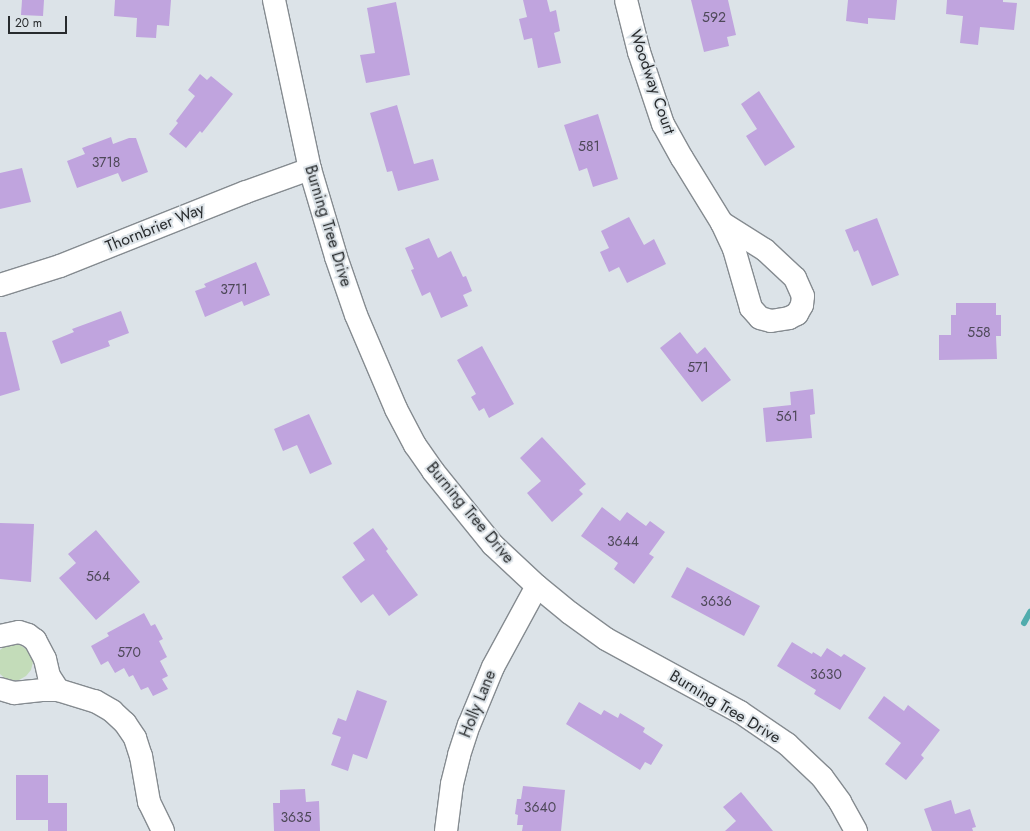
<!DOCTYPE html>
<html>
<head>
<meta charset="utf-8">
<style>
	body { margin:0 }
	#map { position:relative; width:1030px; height:831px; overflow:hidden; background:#dce3e8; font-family:Jost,sans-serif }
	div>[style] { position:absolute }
	.green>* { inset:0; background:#c3dcb9 }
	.stream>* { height:6px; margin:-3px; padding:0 3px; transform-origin:3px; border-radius:3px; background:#51acad }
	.building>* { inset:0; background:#c0a4de }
	.roads { filter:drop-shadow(1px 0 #858b90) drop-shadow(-1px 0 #858b90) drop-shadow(0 1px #858b90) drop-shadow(0 -1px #858b90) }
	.street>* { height:22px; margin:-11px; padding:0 11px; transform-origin:11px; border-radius:11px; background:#fff }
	span { translate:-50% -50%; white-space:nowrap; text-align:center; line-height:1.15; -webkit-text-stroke:4px #dce3e8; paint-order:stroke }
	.number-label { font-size:14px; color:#4e4959 }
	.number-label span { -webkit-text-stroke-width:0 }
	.street-label { font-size:16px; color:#282b2d }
	.scale { position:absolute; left:8px; top:16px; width:59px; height:18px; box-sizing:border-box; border:2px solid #282b2d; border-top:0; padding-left:5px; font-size:12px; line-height:14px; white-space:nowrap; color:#282b2d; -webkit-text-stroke:3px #dce3e8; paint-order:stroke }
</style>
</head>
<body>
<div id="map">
	<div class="green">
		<i style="clip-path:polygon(13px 644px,20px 645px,26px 649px,31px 655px,33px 662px,31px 670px,26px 676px,19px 680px,12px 680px,6px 679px,0 674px,0 650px,5px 646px)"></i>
	</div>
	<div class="stream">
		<i style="left:1024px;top:623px;width:13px;rotate:-61deg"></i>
	</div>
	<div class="building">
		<i style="clip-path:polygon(22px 0,44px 0,43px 16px,21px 15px)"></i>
		<i style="clip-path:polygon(115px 0,171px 0,169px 26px,157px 25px,156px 38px,136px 37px,137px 18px,114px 16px)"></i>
		<i style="clip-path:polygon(523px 0,547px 0,550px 12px,556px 10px,560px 31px,554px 33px,561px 63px,538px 68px,532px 38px,524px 40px,519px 19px,527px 17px)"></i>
		<i style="clip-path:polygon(691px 0,728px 0,736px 35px,727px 37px,729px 46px,704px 52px)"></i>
		<i style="clip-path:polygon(848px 0,897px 0,895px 20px,868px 18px,868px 24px,846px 21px)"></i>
		<i style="clip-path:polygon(947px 0,1003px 0,1003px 2px,1017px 3px,1014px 30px,980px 27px,978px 45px,960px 43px,963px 16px,946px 14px)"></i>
		<i style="clip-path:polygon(396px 2px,410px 75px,366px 83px,360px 55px,375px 53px,367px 8px)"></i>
		<i style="clip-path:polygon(200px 74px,207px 80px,211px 76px,233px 94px,202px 133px,200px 131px,186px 148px,169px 134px,178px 123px,176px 121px,195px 96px,188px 90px)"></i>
		<i style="clip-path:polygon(759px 91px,795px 147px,765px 166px,746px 136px,757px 129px,741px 104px)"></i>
		<i style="clip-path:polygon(397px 105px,414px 164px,433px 159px,439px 180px,398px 191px,392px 171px,387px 172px,370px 113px)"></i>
		<i style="clip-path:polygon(598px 114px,618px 179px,593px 187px,587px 168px,579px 171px,564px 125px)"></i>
		<i style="clip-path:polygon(111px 137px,113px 144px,129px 138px,136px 138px,148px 172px,122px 182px,118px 173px,77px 188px,67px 161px,85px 154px,82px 148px)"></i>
		<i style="clip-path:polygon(22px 168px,31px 202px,0 209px,0 173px)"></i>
		<i style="clip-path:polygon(629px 217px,644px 245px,654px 239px,666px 264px,627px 283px,619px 267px,609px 272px,600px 252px,609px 248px,601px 231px)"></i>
		<i style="clip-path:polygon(877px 218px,899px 275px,872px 286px,858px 250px,854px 252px,845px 230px)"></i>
		<i style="clip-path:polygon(429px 238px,438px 258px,451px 251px,463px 277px,466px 276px,472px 291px,463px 295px,468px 306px,441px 318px,430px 292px,422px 296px,411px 270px,414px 269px,405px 248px)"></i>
		<i style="clip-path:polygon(256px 262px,270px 295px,244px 306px,242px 301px,205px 317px,195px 291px,206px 287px,204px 284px)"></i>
		<i style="clip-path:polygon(956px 303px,996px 303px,996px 315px,1001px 315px,1001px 336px,996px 336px,997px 359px,939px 360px,939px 335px,951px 335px,951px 315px,956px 315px)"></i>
		<i style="clip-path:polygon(121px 311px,129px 333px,108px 341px,110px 346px,61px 364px,52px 341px,74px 332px,72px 329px)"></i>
		<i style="clip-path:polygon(0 332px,6px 332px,20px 390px,0 396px)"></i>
		<i style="clip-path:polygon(680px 332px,697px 354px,705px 347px,731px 380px,702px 402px,660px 348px)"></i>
		<i style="clip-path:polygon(482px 346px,514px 404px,489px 418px,484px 408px,479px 411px,471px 397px,476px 394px,457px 360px)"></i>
		<i style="clip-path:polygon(813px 389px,815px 414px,810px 415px,812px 438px,766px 442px,763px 408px,791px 405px,790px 392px)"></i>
		<i style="clip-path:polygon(309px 414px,332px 464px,310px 474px,297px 445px,283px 451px,274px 429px)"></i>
		<i style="clip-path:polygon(542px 437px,586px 484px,579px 490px,583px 494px,552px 522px,527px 493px,541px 481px,520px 458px)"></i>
		<i style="clip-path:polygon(602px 507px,620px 521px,627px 512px,646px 526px,650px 521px,665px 532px,649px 554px,654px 557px,634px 584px,614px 569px,618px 563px,581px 536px)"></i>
		<i style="clip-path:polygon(0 523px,34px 524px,31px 582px,0 579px)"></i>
		<i style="clip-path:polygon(373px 528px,388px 549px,386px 551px,418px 595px,389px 616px,373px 594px,361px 603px,342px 577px,365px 560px,353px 543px)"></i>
		<i style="clip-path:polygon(96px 530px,140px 582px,96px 620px,59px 578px,76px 563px,68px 554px)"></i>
		<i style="clip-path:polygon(687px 567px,760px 606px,744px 636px,671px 597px)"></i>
		<i style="clip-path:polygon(144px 613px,151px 626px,155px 624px,163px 639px,159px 641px,167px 657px,160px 661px,168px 676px,162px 679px,168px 689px,153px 696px,148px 687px,141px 690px,133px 675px,129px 677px,124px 668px,115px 673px,108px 661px,101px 665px,91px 646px,109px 636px,107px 633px)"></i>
		<i style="clip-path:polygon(792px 642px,812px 654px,813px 652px,821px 657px,827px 648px,841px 657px,844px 654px,866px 668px,840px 710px,814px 694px,816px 690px,777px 666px)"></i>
		<i style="clip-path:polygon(357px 690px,387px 701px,367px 759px,353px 754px,348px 771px,331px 765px,341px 737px,332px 734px,338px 718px,346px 721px)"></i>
		<i style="clip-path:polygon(884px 696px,904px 711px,908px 705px,940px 730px,921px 755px,924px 758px,906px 780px,885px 764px,901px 743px,868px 718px)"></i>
		<i style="clip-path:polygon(579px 702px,601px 715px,604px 710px,618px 718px,620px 713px,645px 728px,643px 732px,663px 745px,651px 765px,645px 762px,640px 770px,566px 724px)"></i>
		<i style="clip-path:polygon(16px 775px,48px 775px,48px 803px,67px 803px,67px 831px,48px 831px,48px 820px,16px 820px)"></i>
		<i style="clip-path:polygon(523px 786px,565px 790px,561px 831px,522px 831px,523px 825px,517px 825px,518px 815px,515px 814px,517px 799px,521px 799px)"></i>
		<i style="clip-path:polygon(305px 789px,306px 802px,319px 801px,320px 831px,274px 831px,273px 803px,280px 803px,280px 790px)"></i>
		<i style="clip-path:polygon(741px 792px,773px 831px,725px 831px,736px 821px,723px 807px)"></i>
		<i style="clip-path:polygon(951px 800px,955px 814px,970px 809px,976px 827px,972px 828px,973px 831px,932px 831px,924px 809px)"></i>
	</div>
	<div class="roads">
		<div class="street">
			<i style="left:274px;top:0;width:173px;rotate:78deg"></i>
			<i style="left:310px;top:169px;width:92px;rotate:73.5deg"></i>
			<i style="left:336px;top:257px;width:61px;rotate:71deg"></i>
			<i style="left:356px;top:315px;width:102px;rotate:66.9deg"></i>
			<i style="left:396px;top:409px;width:41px;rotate:62.2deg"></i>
			<i style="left:415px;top:445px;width:32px;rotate:55deg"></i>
			<i style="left:433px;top:471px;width:95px;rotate:51deg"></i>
			<i style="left:493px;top:545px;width:60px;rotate:43deg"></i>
			<i style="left:537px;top:586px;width:43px;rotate:39.3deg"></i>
			<i style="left:570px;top:613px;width:44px;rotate:35.8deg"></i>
			<i style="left:606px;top:639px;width:153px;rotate:28.6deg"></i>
			<i style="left:740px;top:712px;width:57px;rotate:34.2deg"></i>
			<i style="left:787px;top:744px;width:48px;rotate:43.3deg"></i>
			<i style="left:822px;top:777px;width:31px;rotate:54deg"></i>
			<i style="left:840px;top:802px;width:33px;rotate:61deg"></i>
			<i style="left:626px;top:0;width:54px;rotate:76deg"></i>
			<i style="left:639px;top:52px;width:76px;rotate:71.6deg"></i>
			<i style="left:663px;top:124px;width:39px;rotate:61deg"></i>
			<i style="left:682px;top:158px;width:76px;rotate:58.4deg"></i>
			<i style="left:722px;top:223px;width:29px;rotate:65deg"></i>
			<i style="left:734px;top:249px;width:61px;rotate:73.9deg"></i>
			<i style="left:751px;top:308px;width:13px;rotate:48deg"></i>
			<i style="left:760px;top:318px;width:11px;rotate:15deg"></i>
			<i style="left:771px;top:321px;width:18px;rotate:-9deg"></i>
			<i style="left:789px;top:318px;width:9px;rotate:-27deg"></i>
			<i style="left:797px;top:314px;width:10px;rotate:-61deg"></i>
			<i style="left:802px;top:305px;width:9px;rotate:-84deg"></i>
			<i style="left:803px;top:296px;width:20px;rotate:-114deg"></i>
			<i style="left:795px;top:278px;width:41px;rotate:-137deg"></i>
			<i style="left:765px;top:250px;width:51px;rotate:-147.9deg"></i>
			<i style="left:0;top:285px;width:63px;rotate:-17.6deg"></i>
			<i style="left:60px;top:266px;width:200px;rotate:-21.7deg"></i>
			<i style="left:246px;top:192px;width:68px;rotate:-19.8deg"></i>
			<i style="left:0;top:636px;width:19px;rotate:-12deg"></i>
			<i style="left:19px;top:632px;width:9px;rotate:18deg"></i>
			<i style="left:28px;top:635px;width:9px;rotate:36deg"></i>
			<i style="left:35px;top:640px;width:21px;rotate:62deg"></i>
			<i style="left:45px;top:659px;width:17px;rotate:77deg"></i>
			<i style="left:49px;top:676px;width:17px;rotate:57deg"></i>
			<i style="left:0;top:689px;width:15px;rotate:16deg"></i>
			<i style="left:14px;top:693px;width:30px;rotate:-6deg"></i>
			<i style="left:44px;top:690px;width:14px"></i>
			<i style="left:58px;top:690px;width:39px;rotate:17deg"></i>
			<i style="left:95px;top:701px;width:20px;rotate:30deg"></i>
			<i style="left:112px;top:711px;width:18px;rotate:43deg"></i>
			<i style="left:125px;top:723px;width:18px;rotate:56deg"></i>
			<i style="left:135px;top:738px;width:19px;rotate:72deg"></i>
			<i style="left:141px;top:756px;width:47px;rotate:80.1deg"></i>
			<i style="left:149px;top:802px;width:32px;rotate:64deg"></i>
			<i style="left:446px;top:831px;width:47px;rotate:-82.7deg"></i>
			<i style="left:452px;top:784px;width:30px;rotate:-76deg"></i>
			<i style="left:459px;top:755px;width:32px;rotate:-72deg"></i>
			<i style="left:469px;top:725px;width:63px;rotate:-67.5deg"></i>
			<i style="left:493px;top:667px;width:92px;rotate:-61.5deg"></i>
		</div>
	</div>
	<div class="number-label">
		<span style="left:714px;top:17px">592</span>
		<span style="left:589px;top:146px">581</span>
		<span style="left:106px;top:162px">3718</span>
		<span style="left:234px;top:289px">3711</span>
		<span style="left:979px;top:332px">558</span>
		<span style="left:698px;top:367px">571</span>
		<span style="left:787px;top:416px">561</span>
		<span style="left:623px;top:541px">3644</span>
		<span style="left:98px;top:576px">564</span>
		<span style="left:716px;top:601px">3636</span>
		<span style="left:129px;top:652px">570</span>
		<span style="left:826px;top:674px">3630</span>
		<span style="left:540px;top:807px">3640</span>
		<span style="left:296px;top:817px">3635</span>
	</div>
	<div class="street-label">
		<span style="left:652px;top:82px;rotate:71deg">Woodway Court</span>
		<span style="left:328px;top:226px;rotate:73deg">Burning Tree Drive</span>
		<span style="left:155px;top:228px;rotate:-22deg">Thornbrier Way</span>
		<span style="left:470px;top:513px;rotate:50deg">Burning Tree Drive</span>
		<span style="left:478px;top:704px;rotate:-68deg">Holly Lane</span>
		<span style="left:725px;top:707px;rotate:31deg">Burning Tree Drive</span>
	</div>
	<div class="scale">20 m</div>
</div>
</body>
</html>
